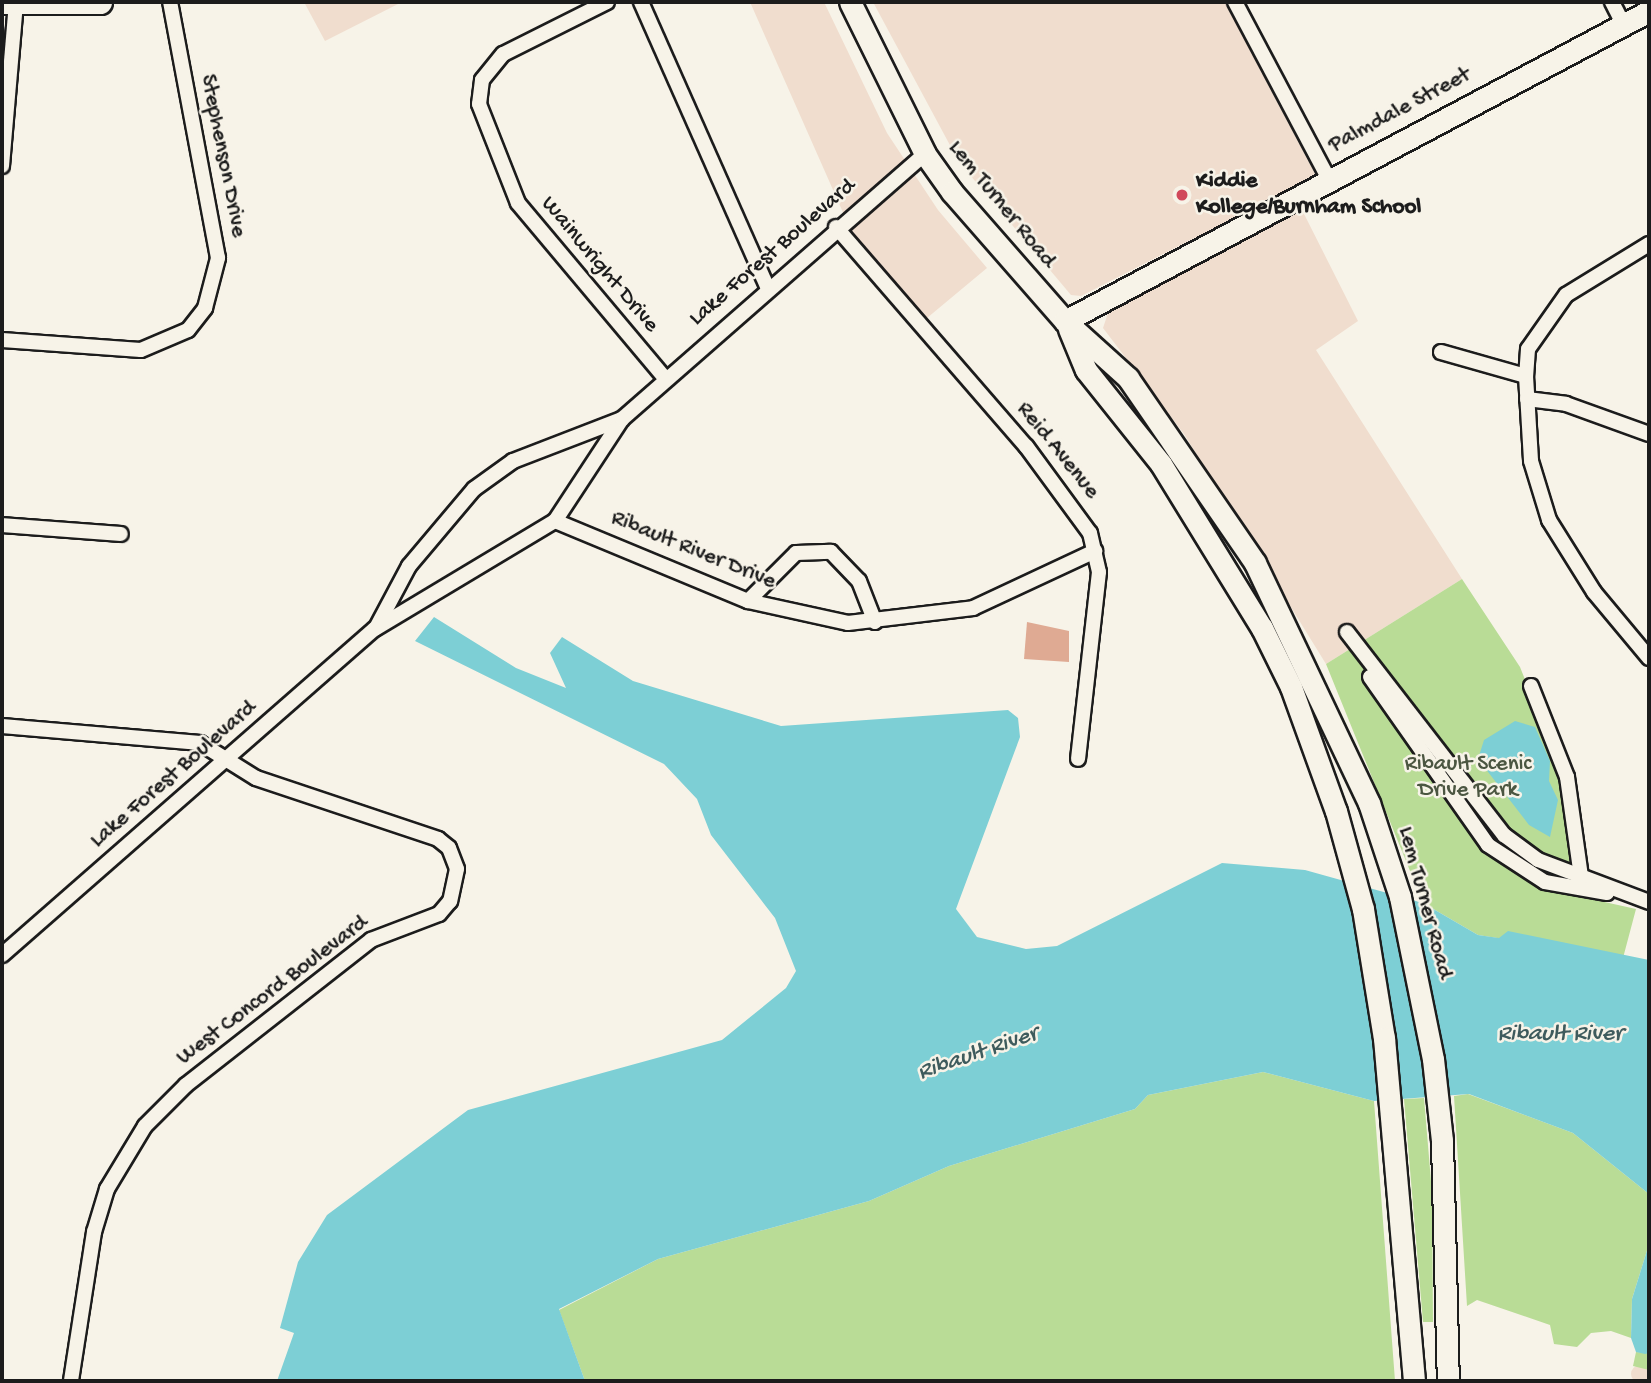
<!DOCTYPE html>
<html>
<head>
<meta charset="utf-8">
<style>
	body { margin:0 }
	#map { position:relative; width:1651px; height:1383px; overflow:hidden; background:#f7f3e8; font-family:"Gochi Hand",sans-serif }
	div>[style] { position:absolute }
	.built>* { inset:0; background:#f0ddce }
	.round { border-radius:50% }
	.green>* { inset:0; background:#b9dc96 }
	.water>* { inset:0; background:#7dcfd5 }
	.building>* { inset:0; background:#dfaa93 }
	.roads { filter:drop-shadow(2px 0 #1c1c1c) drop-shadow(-2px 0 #1c1c1c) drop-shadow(0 2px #1c1c1c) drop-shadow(0 -2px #1c1c1c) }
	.street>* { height:14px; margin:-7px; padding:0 7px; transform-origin:7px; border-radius:7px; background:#f7f3e8 }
	.secondary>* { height:21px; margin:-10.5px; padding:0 10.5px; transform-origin:10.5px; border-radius:10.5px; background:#f7f3e8 }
	.primary>* { height:23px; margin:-11.5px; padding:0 11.5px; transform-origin:11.5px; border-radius:11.5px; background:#f7f3e8 }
	.dots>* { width:19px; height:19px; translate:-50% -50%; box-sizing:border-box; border:4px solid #f7f3e8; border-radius:50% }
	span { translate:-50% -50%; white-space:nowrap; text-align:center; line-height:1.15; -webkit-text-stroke:5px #f7f3e8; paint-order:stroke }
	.street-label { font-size:23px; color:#1c1c1c }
	.poi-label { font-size:23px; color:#1c1c1c; font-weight:700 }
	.left { translate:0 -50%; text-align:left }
	.park-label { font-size:23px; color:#4b5641 }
	.water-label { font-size:24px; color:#3e5b5d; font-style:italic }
	.frame { position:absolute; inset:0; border:4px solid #1c1c1c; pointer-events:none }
</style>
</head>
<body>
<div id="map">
	<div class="built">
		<i style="clip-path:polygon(304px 2px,402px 2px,325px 41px)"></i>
		<i style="clip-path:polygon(750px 2px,824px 2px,887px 133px,938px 210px,987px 268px,927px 318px,853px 235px)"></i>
		<i style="clip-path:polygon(873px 2px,1225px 2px,1316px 176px,1081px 296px,1071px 295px,959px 162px)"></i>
		<i style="clip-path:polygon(1299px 204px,1358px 321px,1316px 350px,1462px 579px,1326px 664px,1184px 434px,1103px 328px,1108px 313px,1141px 292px)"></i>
		<i class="round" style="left:1631px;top:1365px;width:18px;height:18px"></i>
	</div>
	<div class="green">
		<i style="clip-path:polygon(1462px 579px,1520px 667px,1551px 744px,1573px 854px,1564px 893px,1636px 909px,1623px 958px,1478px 935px,1423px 903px,1326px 664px)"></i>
		<i style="clip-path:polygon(1263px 1072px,1374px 1101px,1395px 1381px,585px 1381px,559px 1310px,658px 1259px,869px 1201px,949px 1166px,1135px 1109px,1148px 1095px)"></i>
		<i style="clip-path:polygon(1468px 1094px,1573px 1133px,1649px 1194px,1649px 1244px,1632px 1299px,1631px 1338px,1611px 1331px,1591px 1333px,1577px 1347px,1554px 1344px,1550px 1325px,1477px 1300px,1467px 1306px,1454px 1096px)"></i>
		<i style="clip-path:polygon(1424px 1098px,1432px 1193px,1433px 1322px,1423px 1322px,1404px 1099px)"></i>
		<i style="clip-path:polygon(1636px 1352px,1649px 1353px,1649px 1370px,1633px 1366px)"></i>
	</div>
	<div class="water">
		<i style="clip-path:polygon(434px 617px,516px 668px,566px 688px,550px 653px,562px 637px,633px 681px,781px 726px,1008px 710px,1018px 718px,1020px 737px,956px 909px,977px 937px,1026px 949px,1057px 946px,1222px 863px,1305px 870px,1423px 903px,1478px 935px,1499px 938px,1508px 931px,1649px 960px,1649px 1194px,1573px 1133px,1469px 1094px,1374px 1101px,1263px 1072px,1148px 1095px,1135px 1109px,949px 1166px,869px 1201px,658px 1259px,559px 1309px,585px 1381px,277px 1381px,294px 1333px,280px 1328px,298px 1262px,327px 1215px,468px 1110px,722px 1040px,786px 988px,796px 971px,775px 918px,711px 835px,697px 799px,664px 764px,415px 641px)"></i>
		<i style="clip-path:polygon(1515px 721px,1535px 727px,1550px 761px,1549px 781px,1558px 800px,1550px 837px,1529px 825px,1478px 759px,1484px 740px)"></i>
		<i style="clip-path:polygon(1649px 1244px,1649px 1353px,1645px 1354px,1636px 1352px,1631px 1338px,1632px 1299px)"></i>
	</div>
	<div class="building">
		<i style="clip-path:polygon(1027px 622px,1069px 631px,1069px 662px,1024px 659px)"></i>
	</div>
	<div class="roads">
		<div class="street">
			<i style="left:607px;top:2px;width:116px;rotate:153.4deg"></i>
			<i style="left:503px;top:54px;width:33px;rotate:129deg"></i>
			<i style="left:482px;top:80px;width:24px;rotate:97deg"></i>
			<i style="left:479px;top:104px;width:106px;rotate:68.5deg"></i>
			<i style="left:518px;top:203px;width:227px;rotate:50deg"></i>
			<i style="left:641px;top:2px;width:312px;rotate:66.1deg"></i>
			<i style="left:1235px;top:2px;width:199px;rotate:62.1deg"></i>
			<i style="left:1612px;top:2px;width:25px;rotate:63deg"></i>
			<i style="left:2px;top:166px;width:165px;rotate:-85.1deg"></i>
			<i style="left:836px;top:227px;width:290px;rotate:49.1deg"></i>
			<i style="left:1026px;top:446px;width:108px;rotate:53.7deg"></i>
			<i style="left:1090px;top:533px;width:40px;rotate:77deg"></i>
			<i style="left:1099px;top:572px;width:188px;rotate:96.4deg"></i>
			<i style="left:1649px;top:244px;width:97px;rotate:148.4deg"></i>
			<i style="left:1566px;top:295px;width:66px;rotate:125.1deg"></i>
			<i style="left:1528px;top:349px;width:27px;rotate:94deg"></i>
			<i style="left:1526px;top:376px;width:85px;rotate:86.6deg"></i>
			<i style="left:1531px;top:461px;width:62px;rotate:73deg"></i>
			<i style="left:1549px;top:520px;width:85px;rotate:58deg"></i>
			<i style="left:1594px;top:592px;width:86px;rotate:50.2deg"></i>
			<i style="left:2px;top:340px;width:139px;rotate:4.1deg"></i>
			<i style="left:141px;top:350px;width:51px;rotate:-23.1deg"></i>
			<i style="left:188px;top:330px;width:28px;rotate:-52deg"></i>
			<i style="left:205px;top:308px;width:52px;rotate:-75.4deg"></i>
			<i style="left:218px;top:258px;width:260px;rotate:-100.6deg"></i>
			<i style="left:1441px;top:352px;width:88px;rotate:15.8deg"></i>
			<i style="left:1527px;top:399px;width:39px;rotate:7deg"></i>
			<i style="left:1566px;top:404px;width:88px;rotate:19.9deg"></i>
			<i style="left:555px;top:521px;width:209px;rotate:22.5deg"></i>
			<i style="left:748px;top:601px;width:102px;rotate:12.4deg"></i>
			<i style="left:848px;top:623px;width:126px;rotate:-6.8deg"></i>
			<i style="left:973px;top:608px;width:135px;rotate:-25deg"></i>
			<i style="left:2px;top:525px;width:119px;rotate:4.3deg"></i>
			<i style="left:748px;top:601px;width:68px;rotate:-45deg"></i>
			<i style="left:796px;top:553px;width:35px;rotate:-2deg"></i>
			<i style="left:831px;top:552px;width:40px;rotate:46deg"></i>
			<i style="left:859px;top:581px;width:44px;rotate:68.7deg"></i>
			<i style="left:376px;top:628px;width:70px;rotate:-62deg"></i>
			<i style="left:409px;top:566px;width:101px;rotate:-49.8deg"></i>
			<i style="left:474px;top:489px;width:48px;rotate:-35.7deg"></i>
			<i style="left:513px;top:461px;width:117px;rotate:-21.1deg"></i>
			<i style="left:1347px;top:632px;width:257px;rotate:52.3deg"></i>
			<i style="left:1504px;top:835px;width:42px;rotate:36.3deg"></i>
			<i style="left:1538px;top:860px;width:119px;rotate:20.7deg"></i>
			<i style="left:1370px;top:677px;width:205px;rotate:54.9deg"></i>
			<i style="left:1488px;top:845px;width:68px;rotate:33deg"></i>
			<i style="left:1545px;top:882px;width:63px;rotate:10.1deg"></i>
			<i style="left:1531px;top:686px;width:98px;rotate:68.4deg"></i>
			<i style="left:1567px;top:777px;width:101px;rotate:82deg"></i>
			<i style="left:2px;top:726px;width:199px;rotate:4.9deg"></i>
			<i style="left:200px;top:743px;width:66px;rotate:32deg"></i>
			<i style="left:256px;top:778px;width:192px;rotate:18.5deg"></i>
			<i style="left:438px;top:839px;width:14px;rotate:39deg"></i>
			<i style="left:449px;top:848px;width:22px;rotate:69deg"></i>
			<i style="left:457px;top:869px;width:33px;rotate:102deg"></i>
			<i style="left:450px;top:901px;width:17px;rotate:130deg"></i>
			<i style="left:439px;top:914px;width:73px;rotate:159.1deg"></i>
			<i style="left:371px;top:940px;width:235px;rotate:141.9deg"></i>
			<i style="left:186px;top:1085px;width:58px;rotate:135deg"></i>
			<i style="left:145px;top:1126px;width:74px;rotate:121.1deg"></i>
			<i style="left:107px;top:1189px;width:45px;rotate:106.8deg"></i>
			<i style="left:94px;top:1232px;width:151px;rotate:98.8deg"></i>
			<i style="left:2px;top:955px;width:495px;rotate:-41.2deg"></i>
			<i style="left:375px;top:629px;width:210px;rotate:-31deg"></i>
			<i style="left:555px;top:521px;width:122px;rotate:-56.7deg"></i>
			<i style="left:622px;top:419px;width:403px;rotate:-41.2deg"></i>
		</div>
		<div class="secondary">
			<i style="left:850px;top:2px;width:169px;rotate:63.7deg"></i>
			<i style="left:925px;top:154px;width:47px;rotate:54.6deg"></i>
			<i style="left:952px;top:192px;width:171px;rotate:48.8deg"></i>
			<i style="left:1065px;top:321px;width:85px;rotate:42.1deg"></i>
			<i style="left:1128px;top:378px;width:224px;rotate:55.5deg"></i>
			<i style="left:1255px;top:563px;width:266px;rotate:64.6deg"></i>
			<i style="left:1369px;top:803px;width:99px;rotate:71.7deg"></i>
			<i style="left:1400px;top:897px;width:165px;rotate:78.5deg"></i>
			<i style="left:1433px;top:1059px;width:82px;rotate:83.7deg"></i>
			<i style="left:1442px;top:1141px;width:240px;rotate:88.6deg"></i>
			<i style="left:1065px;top:321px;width:661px;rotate:-27.96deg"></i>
			<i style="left:1069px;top:329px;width:44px;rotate:67.5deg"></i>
			<i style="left:1086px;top:370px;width:120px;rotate:51.4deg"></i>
			<i style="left:1161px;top:464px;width:193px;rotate:58.4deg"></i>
			<i style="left:1262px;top:628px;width:66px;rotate:63.8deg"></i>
			<i style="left:1291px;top:687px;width:132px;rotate:70.1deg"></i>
			<i style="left:1336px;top:811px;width:102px;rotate:74.6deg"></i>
			<i style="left:1363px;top:909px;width:131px;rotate:80.8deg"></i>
			<i style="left:1384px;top:1038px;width:344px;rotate:85deg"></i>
		</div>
		<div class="primary">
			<i style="left:3px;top:2px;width:97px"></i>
		</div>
	</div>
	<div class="dots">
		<i style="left:1182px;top:195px;background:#d1495b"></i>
	</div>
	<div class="street-label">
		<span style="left:1400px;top:111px;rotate:-28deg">Palmdale Street</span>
		<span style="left:222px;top:156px;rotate:79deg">Stephenson Drive</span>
		<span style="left:1001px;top:205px;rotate:51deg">Lem Turner Road</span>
		<span style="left:773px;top:253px;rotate:-41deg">Lake Forest Boulevard</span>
		<span style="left:599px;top:265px;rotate:50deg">Wainwright Drive</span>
		<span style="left:1057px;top:451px;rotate:51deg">Reid Avenue</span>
		<span style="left:693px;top:551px;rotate:22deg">Ribault River Drive</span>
		<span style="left:174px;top:775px;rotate:-41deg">Lake Forest Boulevard</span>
		<span style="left:1424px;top:903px;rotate:75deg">Lem Turner Road</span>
		<span style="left:273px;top:991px;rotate:-37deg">West Concord Boulevard</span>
	</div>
	<div class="poi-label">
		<span class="left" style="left:1196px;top:195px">Kiddie<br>Kollege/Burnham School</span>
	</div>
	<div class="park-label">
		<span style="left:1468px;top:778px">Ribault Scenic<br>Drive Park</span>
	</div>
	<div class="water-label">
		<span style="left:1560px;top:1035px">Ribault River</span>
		<span style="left:978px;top:1054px;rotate:-19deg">Ribault River</span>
	</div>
	<div class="frame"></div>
</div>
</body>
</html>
